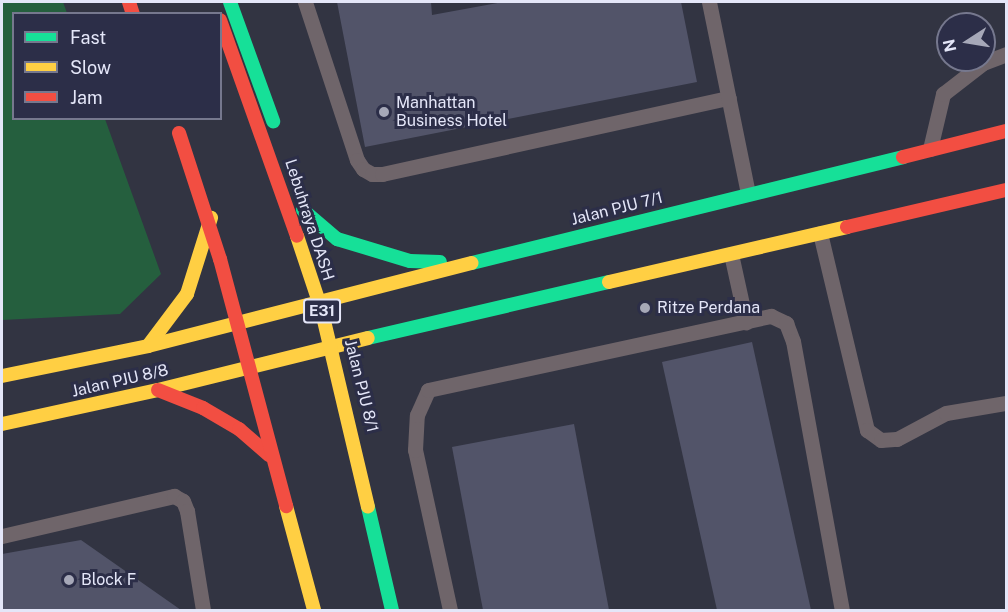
<!DOCTYPE html>
<html>
<head>
<meta charset="utf-8">
<style>
	body { margin:0 }
	#map { position:relative; width:1008px; height:612px; overflow:hidden; background:#323442; font-family:"Public Sans",sans-serif }
	div>[style] { position:absolute }
	.forest>* { inset:0; background:#255f3e }
	.building>* { inset:0; background:#525469 }
	.lane>* { height:15px; margin:-7.5px; padding:0 7.5px; transform-origin:7.5px; border-radius:7.5px; background:#6f656a }
	.fast>* { height:14px; margin:-7px; padding:0 7px; transform-origin:7px; border-radius:7px; background:#16e098 }
	.slow>* { height:14px; margin:-7px; padding:0 7px; transform-origin:7px; border-radius:7px; background:#ffcf43 }
	.jam>* { height:14px; margin:-7px; padding:0 7px; transform-origin:7px; border-radius:7px; background:#f24e42 }
	.fast-bridge>* { height:14px; margin:-7px; padding:0 7px; transform-origin:7px; border-radius:7px; background:#16e098 }
	.slow-bridge>* { height:14px; margin:-7px; padding:0 7px; transform-origin:7px; border-radius:7px; background:#ffcf43 }
	.jam-bridge>* { height:14px; margin:-7px; padding:0 7px; transform-origin:7px; border-radius:7px; background:#f24e42 }
	.dots>* { width:16px; height:16px; translate:-50% -50%; box-sizing:border-box; border:3px solid #2c2e48; border-radius:50% }
	span { translate:-50% -50%; white-space:nowrap; text-align:center; line-height:1.15; -webkit-text-stroke:6px #2c2e48; paint-order:stroke }
	.shield-label span { padding:2px 4px; background:#2c2e48; border:2px solid; border-radius:4px; -webkit-text-stroke-width:0 }
	.shield-label { font-size:15px; color:#e4e6f8; font-weight:700 }
	.poi-label { font-size:16px; color:#e4e6f8 }
	.left { translate:0 -50%; text-align:left }
	.street-label { font-size:16px; color:#e4e6f8 }
	.frame { position:absolute; inset:0; border:3px solid #e4e6f8; pointer-events:none }
	.legend { position:absolute; left:12px; top:12px; width:210px; height:108px; box-sizing:border-box; background:#2c2e48; border:2px solid #76788e; margin:0; padding:8px 10px; list-style:none; font-size:18px; color:#e4e6f8 }
	.legend li { display:flex; align-items:center; gap:12px; height:30px }
	.legend b { width:30px; border:2px solid #76788e }
	.north { position:absolute; left:936px; top:12px; width:60px; height:60px; box-sizing:border-box; background:#2c2e48; border:2px solid #76788e; border-radius:50%; rotate:258deg; font-size:16px; font-weight:700; line-height:24px; text-align:center; color:#e4e6f8 }
	.north::after { content:''; display:block; margin:auto; width:21px; height:27px; background:#a6a8b8; clip-path:polygon(50% 0,100% 100%,50% 72%,0 100%) }
</style>
</head>
<body>
<div id="map">
	<div class="forest">
		<i style="clip-path:polygon(2px 2px,63px 2px,67px 13px,14px 14px,14px 118px,105px 119px,161px 274px,120px 314px,2px 320px)"></i>
	</div>
	<div class="building">
		<i style="clip-path:polygon(337px 2px,431px 2px,432px 15px,503px 2px,681px 2px,697px 82px,365px 147px)"></i>
		<i style="clip-path:polygon(752px 342px,811px 610px,717px 610px,662px 362px)"></i>
		<i style="clip-path:polygon(574px 424px,609px 610px,483px 610px,452px 447px)"></i>
		<i style="clip-path:polygon(81px 540px,181px 610px,2px 610px,2px 554px)"></i>
	</div>
	<div class="lane">
		<i style="left:305px;top:2px;width:166px;rotate:71.8deg"></i>
		<i style="left:357px;top:160px;width:11px;rotate:56deg"></i>
		<i style="left:363px;top:169px;width:10px;rotate:29deg"></i>
		<i style="left:372px;top:174px;width:10px"></i>
		<i style="left:382px;top:174px;width:355px;rotate:-12.4deg"></i>
		<i style="left:709px;top:2px;width:195px;rotate:78.5deg"></i>
		<i style="left:930px;top:149px;width:57px;rotate:-76.7deg"></i>
		<i style="left:943px;top:94px;width:51px;rotate:-37.8deg"></i>
		<i style="left:983px;top:63px;width:25px;rotate:-21deg"></i>
		<i style="left:820px;top:233px;width:203px;rotate:76.6deg"></i>
		<i style="left:867px;top:430px;width:17px;rotate:36deg"></i>
		<i style="left:881px;top:440px;width:16px;rotate:-4deg"></i>
		<i style="left:897px;top:439px;width:55px;rotate:-28deg"></i>
		<i style="left:946px;top:413px;width:61px;rotate:-9.5deg"></i>
		<i style="left:731px;top:254px;width:70px;rotate:77.6deg"></i>
		<i style="left:2px;top:536px;width:177px;rotate:-13.1deg"></i>
		<i style="left:174px;top:496px;width:10px;rotate:29deg"></i>
		<i style="left:183px;top:501px;width:11px;rotate:68deg"></i>
		<i style="left:187px;top:511px;width:100px;rotate:80.8deg"></i>
		<i style="left:450px;top:610px;width:164px;rotate:-102.3deg"></i>
		<i style="left:415px;top:450px;width:35px;rotate:-87deg"></i>
		<i style="left:417px;top:415px;width:27px;rotate:-66deg"></i>
		<i style="left:428px;top:390px;width:351px;rotate:-12.2deg"></i>
		<i style="left:771px;top:316px;width:17px;rotate:25deg"></i>
		<i style="left:786px;top:323px;width:19px;rotate:69deg"></i>
		<i style="left:793px;top:341px;width:273px;rotate:79.7deg"></i>
	</div>
	<div class="fast">
		<i style="left:230px;top:2px;width:127px;rotate:70.1deg"></i>
		<i style="left:303px;top:210px;width:45px;rotate:40.5deg"></i>
		<i style="left:337px;top:239px;width:76px;rotate:16.8deg"></i>
		<i style="left:410px;top:261px;width:30px;rotate:2deg"></i>
		<i style="left:472px;top:263px;width:444px;rotate:-13.8deg"></i>
		<i style="left:368px;top:338px;width:247px;rotate:-13.1deg"></i>
	</div>
	<div class="slow">
		<i style="left:609px;top:282px;width:244px;rotate:-13deg"></i>
		<i style="left:148px;top:346px;width:65px;rotate:-53.1deg"></i>
		<i style="left:187px;top:294px;width:80px;rotate:-72.5deg"></i>
		<i style="left:2px;top:376px;width:149px;rotate:-11.6deg"></i>
		<i style="left:148px;top:346px;width:334px;rotate:-14.4deg"></i>
		<i style="left:2px;top:424px;width:160px;rotate:-12.3deg"></i>
		<i style="left:158px;top:390px;width:216px;rotate:-13.9deg"></i>
	</div>
	<div class="jam">
		<i style="left:129px;top:2px;width:13px;rotate:72deg"></i>
		<i style="left:903px;top:157px;width:106px;rotate:-14.2deg"></i>
		<i style="left:847px;top:227px;width:163px;rotate:-13.1deg"></i>
		<i style="left:158px;top:390px;width:48px;rotate:21.8deg"></i>
		<i style="left:203px;top:408px;width:42px;rotate:30.3deg"></i>
		<i style="left:239px;top:429px;width:40px;rotate:41deg"></i>
	</div>
	<div class="fast-bridge">
		<i style="left:368px;top:507px;width:106px;rotate:76.9deg"></i>
	</div>
	<div class="slow-bridge">
		<i style="left:297px;top:236px;width:76px;rotate:71.6deg"></i>
		<i style="left:321px;top:308px;width:204px;rotate:76.7deg"></i>
		<i style="left:286px;top:506px;width:108px;rotate:74.9deg"></i>
	</div>
	<div class="jam-bridge">
		<i style="left:220px;top:20px;width:229px;rotate:70.4deg"></i>
		<i style="left:179px;top:133px;width:133px;rotate:72deg"></i>
		<i style="left:220px;top:259px;width:256px;rotate:75deg"></i>
	</div>
	<div class="dots">
		<i style="left:384px;top:112px;background:#a6a8b8"></i>
		<i style="left:645px;top:308px;background:#a6a8b8"></i>
		<i style="left:69px;top:580px;background:#a6a8b8"></i>
	</div>
	<div class="shield-label">
		<span style="left:322px;top:311px">E31</span>
	</div>
	<div class="poi-label">
		<span class="left" style="left:396px;top:112px">Manhattan<br>Business Hotel</span>
		<span class="left" style="left:657px;top:308px">Ritze Perdana</span>
		<span class="left" style="left:81px;top:580px">Block F</span>
	</div>
	<div class="street-label">
		<span style="left:617px;top:209px;rotate:-14deg">Jalan PJU 7/1</span>
		<span style="left:309px;top:220px;rotate:72deg">Lebuhraya DASH</span>
		<span style="left:120px;top:381px;rotate:-13deg">Jalan PJU 8/8</span>
		<span style="left:361px;top:386px;rotate:76deg">Jalan PJU 8/1</span>
	</div>
	<div class="frame"></div>
	<ul class="legend">
	<li><b style="height:8px;background:#16e098"></b>Fast</li>
	<li><b style="height:8px;background:#ffcf43"></b>Slow</li>
	<li><b style="height:8px;background:#f24e42"></b>Jam</li>
	</ul>
	<div class="north">N</div>
</div>
</body>
</html>
